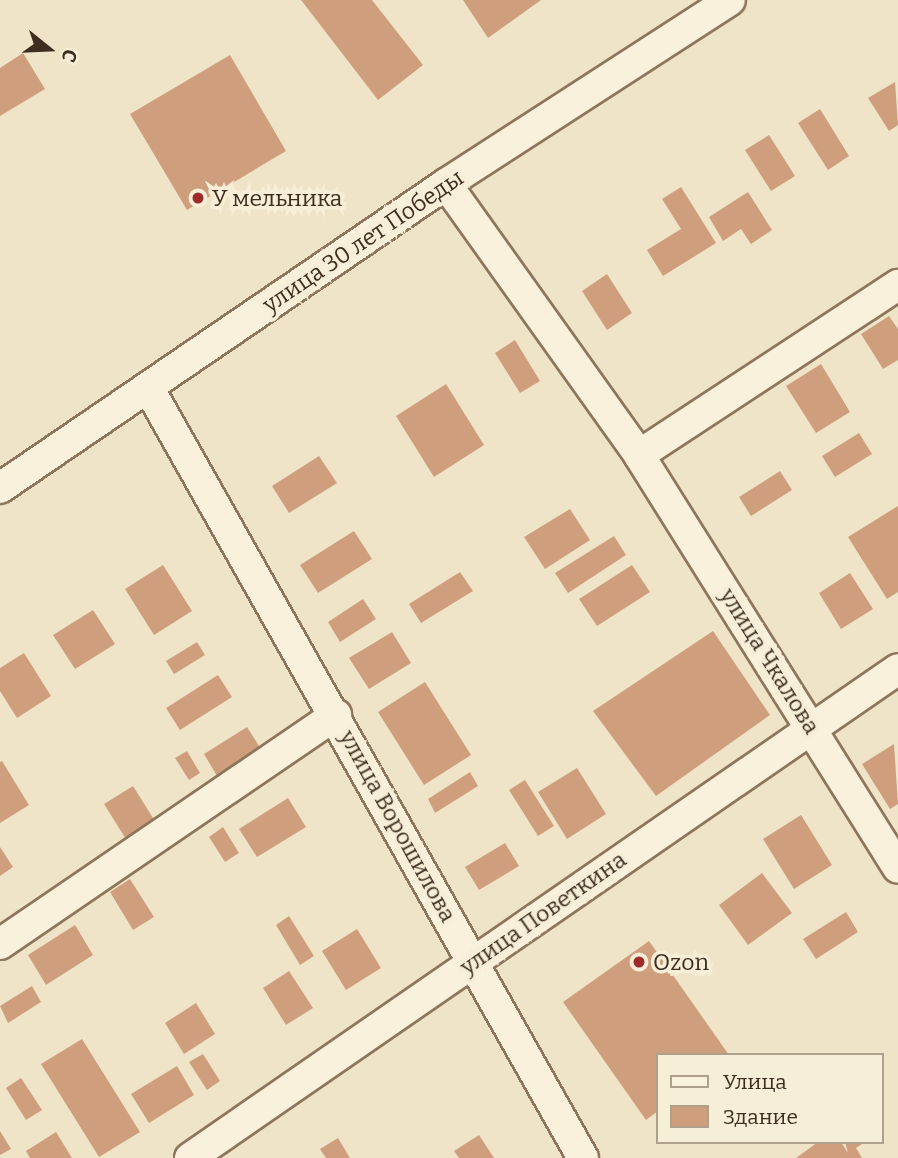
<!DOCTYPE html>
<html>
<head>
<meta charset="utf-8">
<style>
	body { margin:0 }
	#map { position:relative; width:898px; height:1158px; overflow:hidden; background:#f0e4c8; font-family:Bitter,serif }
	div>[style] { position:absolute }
	.building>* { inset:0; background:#cf9f7d }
	.roads { filter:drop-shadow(2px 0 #8d765c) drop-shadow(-2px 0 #8d765c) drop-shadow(0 2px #8d765c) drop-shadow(0 -2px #8d765c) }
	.minor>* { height:30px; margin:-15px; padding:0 15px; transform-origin:15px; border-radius:15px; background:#faf1dc }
	.dots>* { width:19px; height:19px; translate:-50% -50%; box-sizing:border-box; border:4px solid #f7eed8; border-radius:50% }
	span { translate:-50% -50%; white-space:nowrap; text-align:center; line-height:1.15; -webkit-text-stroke:7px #f7eed8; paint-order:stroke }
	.poi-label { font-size:23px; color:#3d2e20 }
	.left { translate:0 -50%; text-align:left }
	.street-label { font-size:23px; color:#3d2e20 }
	.legend { position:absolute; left:656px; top:1053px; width:228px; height:91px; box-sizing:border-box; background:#f7eed8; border:2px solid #ada18e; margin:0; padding:9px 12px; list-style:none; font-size:21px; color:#3d2e20 }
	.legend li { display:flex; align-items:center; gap:14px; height:35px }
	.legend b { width:35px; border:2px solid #ada18e }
	.north { position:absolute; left:14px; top:14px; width:70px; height:70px; -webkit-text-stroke:5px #f7eed8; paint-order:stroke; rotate:108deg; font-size:19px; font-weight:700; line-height:28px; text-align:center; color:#3d2e20 }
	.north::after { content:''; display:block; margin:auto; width:24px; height:32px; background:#3d2e20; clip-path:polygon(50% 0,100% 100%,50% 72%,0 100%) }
</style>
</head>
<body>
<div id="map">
	<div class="building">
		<i style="clip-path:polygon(301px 0,372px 0,423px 65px,378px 100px)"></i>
		<i style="clip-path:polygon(463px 0,541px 0,488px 38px)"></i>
		<i style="clip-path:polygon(23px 53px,45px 89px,0 116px,0 68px)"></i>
		<i style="clip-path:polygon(230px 55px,286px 151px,187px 210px,130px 114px)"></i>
		<i style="clip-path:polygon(895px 82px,898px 125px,889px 131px,868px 98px)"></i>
		<i style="clip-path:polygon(820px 109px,849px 156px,828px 170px,798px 123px)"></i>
		<i style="clip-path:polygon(769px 135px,795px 176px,771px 191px,745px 150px)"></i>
		<i style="clip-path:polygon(681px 187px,716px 243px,663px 276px,647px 250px,681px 229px,662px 199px)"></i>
		<i style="clip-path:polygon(748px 192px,772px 230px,751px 244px,741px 229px,723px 241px,709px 217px)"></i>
		<i style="clip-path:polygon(607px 274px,632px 313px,607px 330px,582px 291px)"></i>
		<i style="clip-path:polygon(889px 316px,898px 329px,898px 360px,883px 369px,861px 334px)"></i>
		<i style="clip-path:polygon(515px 340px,540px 381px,520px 393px,495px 353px)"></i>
		<i style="clip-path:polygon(821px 364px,850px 412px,816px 433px,786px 386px)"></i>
		<i style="clip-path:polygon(446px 384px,484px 445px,434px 477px,396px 416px)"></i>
		<i style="clip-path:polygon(859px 433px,872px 454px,835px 477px,822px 456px)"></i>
		<i style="clip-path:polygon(319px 456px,337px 483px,289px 513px,272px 486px)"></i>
		<i style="clip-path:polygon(780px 471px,792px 490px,751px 516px,739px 497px)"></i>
		<i style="clip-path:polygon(898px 506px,898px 592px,887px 599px,848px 537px)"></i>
		<i style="clip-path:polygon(570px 509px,590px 540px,545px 569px,524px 537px)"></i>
		<i style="clip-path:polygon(354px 531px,372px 559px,318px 593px,300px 565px)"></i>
		<i style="clip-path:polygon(614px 536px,626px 555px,568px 593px,555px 573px)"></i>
		<i style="clip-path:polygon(163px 565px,192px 611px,154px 635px,125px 589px)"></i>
		<i style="clip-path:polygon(632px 565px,650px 592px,597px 626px,579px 599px)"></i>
		<i style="clip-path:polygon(460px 572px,473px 591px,421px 623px,409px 604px)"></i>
		<i style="clip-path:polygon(850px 573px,873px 609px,841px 629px,819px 593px)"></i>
		<i style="clip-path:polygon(363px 599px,376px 619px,340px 642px,328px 622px)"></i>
		<i style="clip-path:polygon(93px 610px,115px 644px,75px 669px,53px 635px)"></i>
		<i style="clip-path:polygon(713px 631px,770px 715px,656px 796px,593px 711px)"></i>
		<i style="clip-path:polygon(392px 632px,411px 663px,369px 689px,349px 658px)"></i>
		<i style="clip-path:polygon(197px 642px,205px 655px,174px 674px,166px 661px)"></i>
		<i style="clip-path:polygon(24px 653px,51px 696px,17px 718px,0 691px,0 668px)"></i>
		<i style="clip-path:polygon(218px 675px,232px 697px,180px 730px,166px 708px)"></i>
		<i style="clip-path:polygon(425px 682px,471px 755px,424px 785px,378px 712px)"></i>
		<i style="clip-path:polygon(247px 727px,264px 754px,220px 781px,204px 754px)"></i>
		<i style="clip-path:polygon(894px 744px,898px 804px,890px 809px,862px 764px)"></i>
		<i style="clip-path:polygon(187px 751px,200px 773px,189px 780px,175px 758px)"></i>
		<i style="clip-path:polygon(2px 761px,29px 805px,0 823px,0 762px)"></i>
		<i style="clip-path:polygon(577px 768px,606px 814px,567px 839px,538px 792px)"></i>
		<i style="clip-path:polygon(470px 772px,478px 786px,435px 813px,428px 799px)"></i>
		<i style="clip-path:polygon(525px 780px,554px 826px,538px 836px,509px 790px)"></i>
		<i style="clip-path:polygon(133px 786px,158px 826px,129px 844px,104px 804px)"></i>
		<i style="clip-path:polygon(288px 798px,306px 827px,257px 857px,239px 829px)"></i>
		<i style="clip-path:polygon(801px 815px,832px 865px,794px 889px,763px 839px)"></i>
		<i style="clip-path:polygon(223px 827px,239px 853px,225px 862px,209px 837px)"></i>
		<i style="clip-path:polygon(505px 843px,519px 866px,479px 890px,465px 867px)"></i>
		<i style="clip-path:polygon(0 847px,13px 867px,0 876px)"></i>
		<i style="clip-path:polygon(762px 873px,792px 913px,748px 945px,719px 905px)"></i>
		<i style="clip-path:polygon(130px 879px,154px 917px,133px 930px,110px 892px)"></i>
		<i style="clip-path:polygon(846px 912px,858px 932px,816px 959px,803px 939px)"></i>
		<i style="clip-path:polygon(289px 916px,314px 956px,300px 965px,276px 925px)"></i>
		<i style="clip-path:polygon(75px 925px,93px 955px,46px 985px,28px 955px)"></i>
		<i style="clip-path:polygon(357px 929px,381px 968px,346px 990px,322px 951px)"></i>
		<i style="clip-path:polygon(649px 941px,729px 1055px,658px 1055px,658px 1111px,646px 1120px,563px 1002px)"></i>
		<i style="clip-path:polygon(289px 971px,313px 1008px,286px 1025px,263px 988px)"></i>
		<i style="clip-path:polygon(32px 986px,41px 1002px,8px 1023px,0 1006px)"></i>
		<i style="clip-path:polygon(196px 1003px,215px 1034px,184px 1054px,165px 1023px)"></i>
		<i style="clip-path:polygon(82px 1039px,140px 1132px,99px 1157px,41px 1064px)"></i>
		<i style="clip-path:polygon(203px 1054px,220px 1081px,207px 1090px,189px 1062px)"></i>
		<i style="clip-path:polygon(177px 1066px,194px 1095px,149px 1123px,131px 1094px)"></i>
		<i style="clip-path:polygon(21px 1078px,42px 1110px,26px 1120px,6px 1088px)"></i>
		<i style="clip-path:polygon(0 1131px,11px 1149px,0 1155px)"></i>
		<i style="clip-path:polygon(56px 1132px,72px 1158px,30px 1158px,26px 1151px)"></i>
		<i style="clip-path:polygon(479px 1135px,494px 1158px,459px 1158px,454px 1151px)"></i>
		<i style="clip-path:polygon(338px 1138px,350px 1158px,326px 1158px,320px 1149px)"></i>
		<i style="clip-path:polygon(818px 1142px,841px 1142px,848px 1153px,845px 1142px,865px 1142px,856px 1148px,862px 1158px,796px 1158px)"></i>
	</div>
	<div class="roads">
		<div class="minor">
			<i style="left:446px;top:184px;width:333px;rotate:54.5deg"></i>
			<i style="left:639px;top:455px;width:487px;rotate:57.9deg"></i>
			<i style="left:148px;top:387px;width:885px;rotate:60.57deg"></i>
			<i style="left:639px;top:455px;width:310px;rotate:-33.3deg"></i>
			<i style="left:0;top:488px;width:540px;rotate:-34.28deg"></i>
			<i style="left:446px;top:184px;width:338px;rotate:-32.9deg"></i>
			<i style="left:0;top:944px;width:407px;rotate:-34.3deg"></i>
			<i style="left:190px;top:1158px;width:860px;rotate:-34.63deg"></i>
		</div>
	</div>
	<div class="dots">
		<i style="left:198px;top:198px;background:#9e2a2b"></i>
		<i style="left:639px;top:962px;background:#9e2a2b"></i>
	</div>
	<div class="poi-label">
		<span class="left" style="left:212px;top:198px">У мельника</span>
		<span class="left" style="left:653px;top:962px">Ozon</span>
	</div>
	<div class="street-label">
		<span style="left:363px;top:241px;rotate:-34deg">улица 30 лет Победы</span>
		<span style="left:770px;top:661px;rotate:58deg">улица Чкалова</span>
		<span style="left:398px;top:826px;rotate:61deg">улица Ворошилова</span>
		<span style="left:543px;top:913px;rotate:-35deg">улица Поветкина</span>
	</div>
	<ul class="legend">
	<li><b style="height:9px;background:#faf1dc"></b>Улица</li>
	<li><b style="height:19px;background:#cf9f7d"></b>Здание</li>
	</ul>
	<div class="north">С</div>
</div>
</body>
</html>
